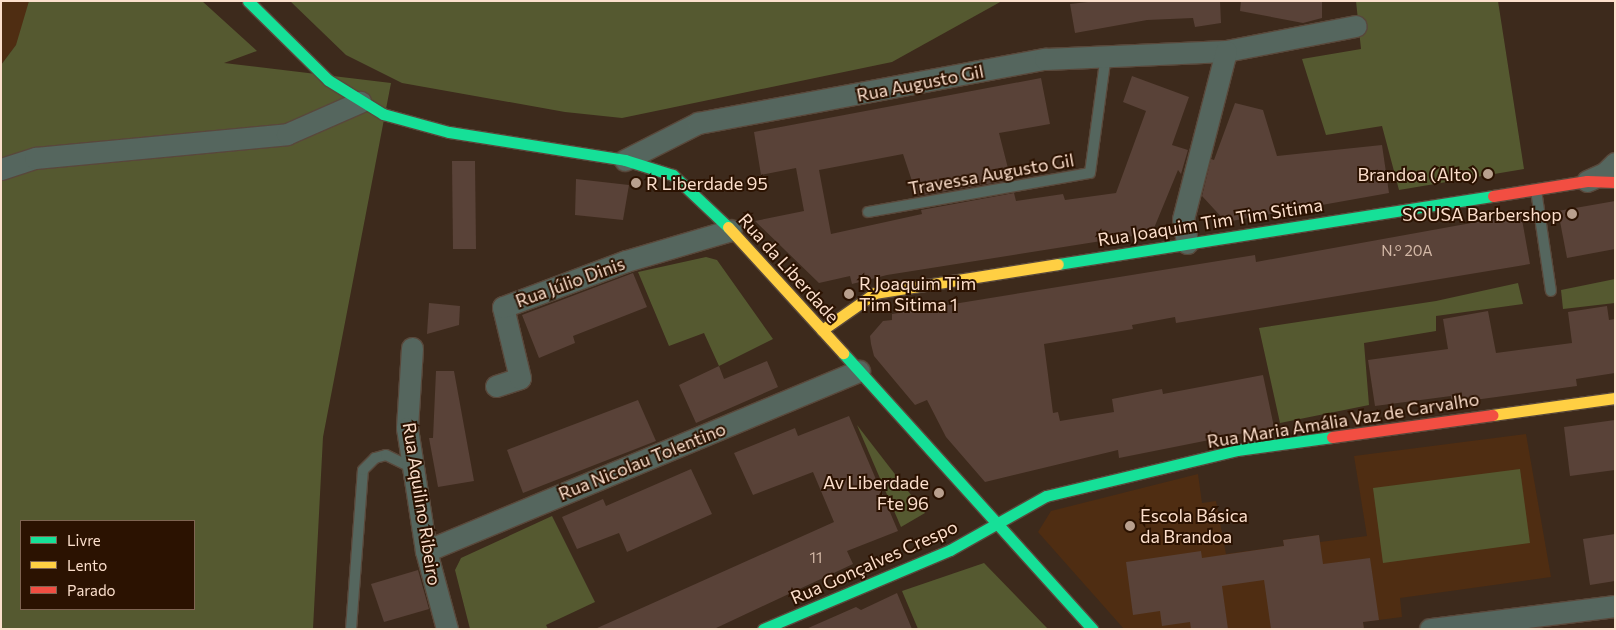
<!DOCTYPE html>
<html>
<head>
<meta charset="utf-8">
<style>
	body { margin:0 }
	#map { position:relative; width:1616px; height:630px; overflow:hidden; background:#3d2a1c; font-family:Commissioner,sans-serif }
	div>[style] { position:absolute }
	.built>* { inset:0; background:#4f2d12 }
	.green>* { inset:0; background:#555930 }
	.building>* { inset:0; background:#594238 }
	.roads { filter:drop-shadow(1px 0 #59483b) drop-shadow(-1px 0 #59483b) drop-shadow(0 1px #59483b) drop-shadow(0 -1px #59483b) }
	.lane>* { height:10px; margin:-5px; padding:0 5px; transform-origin:5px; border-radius:5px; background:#55665e }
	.street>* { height:21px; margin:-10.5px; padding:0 10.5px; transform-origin:10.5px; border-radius:10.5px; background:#55665e }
	.fast>* { height:11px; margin:-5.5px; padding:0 5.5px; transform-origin:5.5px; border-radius:5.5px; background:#16e098 }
	.slow>* { height:11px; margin:-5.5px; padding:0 5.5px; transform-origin:5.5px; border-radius:5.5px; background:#ffcf43 }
	.jam>* { height:11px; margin:-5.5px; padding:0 5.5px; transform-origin:5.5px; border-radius:5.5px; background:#f24e42 }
	.dots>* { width:14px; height:14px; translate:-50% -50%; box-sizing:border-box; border:2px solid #2b1201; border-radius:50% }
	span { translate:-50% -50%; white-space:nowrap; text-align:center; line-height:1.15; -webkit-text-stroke:4px #2b1201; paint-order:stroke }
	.number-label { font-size:15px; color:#d3b8a7 }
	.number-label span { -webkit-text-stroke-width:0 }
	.street-label { font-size:18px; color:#fcdfcc }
	.poi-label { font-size:18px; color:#fcdfcc }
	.right { translate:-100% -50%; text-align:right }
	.left { translate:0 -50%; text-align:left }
	.frame { position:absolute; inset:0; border:2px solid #fcdfcc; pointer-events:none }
	.legend { position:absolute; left:20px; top:520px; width:175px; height:90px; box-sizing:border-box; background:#2b1201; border:1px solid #7f6452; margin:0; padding:6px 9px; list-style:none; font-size:15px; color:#fcdfcc }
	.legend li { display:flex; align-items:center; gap:10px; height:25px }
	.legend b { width:25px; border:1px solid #7f6452 }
</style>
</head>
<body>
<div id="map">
	<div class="built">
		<i style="clip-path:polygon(1px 1px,29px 1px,20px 40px,1px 65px)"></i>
		<i style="clip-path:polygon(1526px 434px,1551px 577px,1400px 598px,1402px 617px,1363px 622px,1364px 629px,1124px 629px,1038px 532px,1051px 511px,1198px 474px,1202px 503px,1216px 501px,1226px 554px,1284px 546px,1283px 540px,1319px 535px,1320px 542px,1367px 536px,1354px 456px)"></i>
	</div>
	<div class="green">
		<i style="clip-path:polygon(evenodd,29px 1px,202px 1px,257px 51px,224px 63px,391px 83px,323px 437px,313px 629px,1px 629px,1px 65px,16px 45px,29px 1px,21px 521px,194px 521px,194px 609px,21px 609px,21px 521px)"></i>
		<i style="clip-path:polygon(290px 1px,1002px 1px,892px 62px,622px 118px,565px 112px,402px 83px,346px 55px)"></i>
		<i style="clip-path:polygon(1356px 1px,1498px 1px,1524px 169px,1399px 190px,1382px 126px,1326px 135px,1302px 59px,1361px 49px)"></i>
		<i style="clip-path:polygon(706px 257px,717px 260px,773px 339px,719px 366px,704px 333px,669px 346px,638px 272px)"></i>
		<i style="clip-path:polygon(1615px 279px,1615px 303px,1563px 309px,1561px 290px)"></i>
		<i style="clip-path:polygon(1518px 283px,1523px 304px,1436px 316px,1436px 331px,1364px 343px,1369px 405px,1280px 423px,1259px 328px,1436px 301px)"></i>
		<i style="clip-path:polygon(857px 425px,925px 513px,901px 527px)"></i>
		<i style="clip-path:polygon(1520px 469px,1530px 543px,1383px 563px,1373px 488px)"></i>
		<i style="clip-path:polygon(552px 516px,595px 602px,546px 625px,548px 629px,470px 629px,455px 570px,461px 558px)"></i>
		<i style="clip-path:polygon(984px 563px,1048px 629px,918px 629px,902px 591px)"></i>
	</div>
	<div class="building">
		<i style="clip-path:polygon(1097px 1px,1220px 1px,1221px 23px,1195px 27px,1193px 18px,1147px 20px,1075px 33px,1070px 4px)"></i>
		<i style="clip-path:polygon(1241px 1px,1322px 1px,1322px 18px,1303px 23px,1240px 11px)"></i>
		<i style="clip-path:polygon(1132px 76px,1189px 97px,1172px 145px,1188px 150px,1181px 174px,1178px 170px,1152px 233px,887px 275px,852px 284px,850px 276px,819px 283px,755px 221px,804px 211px,796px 168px,761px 175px,754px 132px,1041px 78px,1050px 124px,999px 133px,1011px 180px,917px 196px,903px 154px,819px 170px,831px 234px,922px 214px,921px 210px,1014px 193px,1016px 201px,1063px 194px,1065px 200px,1116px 193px,1146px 111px,1123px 102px)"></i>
		<i style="clip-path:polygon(1235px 103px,1263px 110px,1277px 156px,1382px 145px,1389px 193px,1226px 222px,1202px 196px,1211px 159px,1214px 160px)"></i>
		<i style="clip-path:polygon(452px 161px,475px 161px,476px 249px,453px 249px)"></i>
		<i style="clip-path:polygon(576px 179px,629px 185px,623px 220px,575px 215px)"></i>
		<i style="clip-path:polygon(1615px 201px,1615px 249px,1567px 258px,1558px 211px)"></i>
		<i style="clip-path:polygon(1521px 214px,1530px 264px,1176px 323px,1175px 317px,1132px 325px,1133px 329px,1044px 344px,1053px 413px,1058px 412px,1060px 421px,1114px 412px,1112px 399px,1162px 389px,1163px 394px,1263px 375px,1274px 427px,1119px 458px,1118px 450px,985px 482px,946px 437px,927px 400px,915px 405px,874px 356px,871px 344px,870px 336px,883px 321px,892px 320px,892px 314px,1255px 255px,1256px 262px)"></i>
		<i style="clip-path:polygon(633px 273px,647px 307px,573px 336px,575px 343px,539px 358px,522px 315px)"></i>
		<i style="clip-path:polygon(429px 303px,460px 306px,459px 325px,427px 334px)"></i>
		<i style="clip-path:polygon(1607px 306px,1609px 320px,1615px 319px,1615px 373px,1576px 379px,1577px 386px,1452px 403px,1451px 396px,1375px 406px,1368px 360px,1448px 349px,1443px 319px,1488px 311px,1496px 353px,1572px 343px,1568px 312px)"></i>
		<i style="clip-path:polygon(767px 361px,778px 387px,696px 423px,679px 385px,719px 366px,724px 379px)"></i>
		<i style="clip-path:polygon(436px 371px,454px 371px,474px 481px,438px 487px,429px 438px,433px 438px)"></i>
		<i style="clip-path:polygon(638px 400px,656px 441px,523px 493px,507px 450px)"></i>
		<i style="clip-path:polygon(849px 416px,898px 531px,847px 551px,853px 564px,714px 629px,595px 629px,834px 522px,813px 472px,753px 495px,734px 453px,795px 428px,798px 436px)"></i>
		<i style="clip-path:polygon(1615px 420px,1615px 470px,1570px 476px,1564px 427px)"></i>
		<i style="clip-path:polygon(691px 469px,712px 514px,627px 552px,619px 533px,577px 549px,562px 517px,603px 499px,606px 506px)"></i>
		<i style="clip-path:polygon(1615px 534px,1615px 581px,1590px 585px,1583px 539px)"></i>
		<i style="clip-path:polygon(1319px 535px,1323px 564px,1370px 558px,1379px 620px,1363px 622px,1364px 629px,1271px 629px,1264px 580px,1222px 586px,1228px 629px,1191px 629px,1190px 622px,1162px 626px,1160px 611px,1133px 615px,1126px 562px,1201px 551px,1202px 558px,1284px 546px,1283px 540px)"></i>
		<i style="clip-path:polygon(418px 570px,429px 609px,384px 622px,371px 584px)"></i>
		<i style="clip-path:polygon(897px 593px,912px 629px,806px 629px,856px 607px,861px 610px)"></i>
	</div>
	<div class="roads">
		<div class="lane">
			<i style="left:1536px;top:190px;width:102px;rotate:81.6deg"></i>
			<i style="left:868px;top:212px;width:225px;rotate:-10deg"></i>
			<i style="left:1090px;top:173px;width:119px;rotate:-82.3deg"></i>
			<i style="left:351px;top:629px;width:159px;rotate:-85.7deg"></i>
			<i style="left:363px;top:470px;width:17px;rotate:-45deg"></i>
			<i style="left:375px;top:458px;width:11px;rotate:-15deg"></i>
			<i style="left:386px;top:455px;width:28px;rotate:26deg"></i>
		</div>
		<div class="street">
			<i style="left:625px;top:160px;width:82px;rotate:-26.9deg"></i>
			<i style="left:698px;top:123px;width:353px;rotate:-10.5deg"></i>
			<i style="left:1045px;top:59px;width:181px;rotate:-2.5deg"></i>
			<i style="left:1226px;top:51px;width:132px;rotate:-10.9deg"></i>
			<i style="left:1px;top:169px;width:36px;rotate:-18deg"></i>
			<i style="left:35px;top:158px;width:253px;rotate:-5.4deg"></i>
			<i style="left:287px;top:134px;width:80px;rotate:-23.7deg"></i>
			<i style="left:1587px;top:181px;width:20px;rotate:-24deg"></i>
			<i style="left:1605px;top:173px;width:14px;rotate:-45deg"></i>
			<i style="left:1187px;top:243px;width:24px;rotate:-99deg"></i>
			<i style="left:1183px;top:219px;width:173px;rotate:-75.6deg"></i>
			<i style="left:412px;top:348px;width:80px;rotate:93.6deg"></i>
			<i style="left:407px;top:428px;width:124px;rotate:81.2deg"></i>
			<i style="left:426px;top:551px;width:81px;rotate:74.9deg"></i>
			<i style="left:496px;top:386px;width:25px;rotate:-18deg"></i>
			<i style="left:520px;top:378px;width:73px;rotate:-103.5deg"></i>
			<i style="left:503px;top:307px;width:131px;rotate:-20.5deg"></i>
			<i style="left:626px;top:261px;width:109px;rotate:-16.4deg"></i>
			<i style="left:426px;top:551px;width:469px;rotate:-22.6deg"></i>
			<i style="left:1430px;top:629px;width:186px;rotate:-7.1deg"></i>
		</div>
		<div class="fast">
			<i style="left:248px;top:1px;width:112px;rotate:44.6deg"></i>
			<i style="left:328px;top:80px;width:65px;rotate:31.7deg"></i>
			<i style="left:383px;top:114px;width:68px;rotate:15.3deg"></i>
			<i style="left:449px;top:132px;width:178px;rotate:9deg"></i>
			<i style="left:625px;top:160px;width:50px;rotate:17.4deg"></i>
			<i style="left:673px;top:175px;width:76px;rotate:43.4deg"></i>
			<i style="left:1058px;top:264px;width:440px;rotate:-8.9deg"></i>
			<i style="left:843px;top:353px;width:372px;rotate:47.9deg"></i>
			<i style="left:763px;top:629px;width:203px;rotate:-22.9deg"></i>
			<i style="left:950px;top:550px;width:110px;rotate:-29.4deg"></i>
			<i style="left:1046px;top:496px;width:196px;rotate:-13.5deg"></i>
			<i style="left:1237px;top:450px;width:96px;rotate:-7.8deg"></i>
		</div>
		<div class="slow">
			<i style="left:728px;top:227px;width:171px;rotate:47.6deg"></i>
			<i style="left:822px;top:330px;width:65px;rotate:-34.9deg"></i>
			<i style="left:875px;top:293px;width:185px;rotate:-9deg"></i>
			<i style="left:1492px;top:415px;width:124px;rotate:-7.9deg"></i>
		</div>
		<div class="jam">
			<i style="left:1493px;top:196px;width:95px;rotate:-9.1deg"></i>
			<i style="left:1587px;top:181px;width:28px;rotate:2deg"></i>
			<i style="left:1332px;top:437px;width:162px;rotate:-7.8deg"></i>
		</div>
	</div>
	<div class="dots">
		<i style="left:1488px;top:174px;background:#b9a08e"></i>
		<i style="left:636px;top:183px;background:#b9a08e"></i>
		<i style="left:1572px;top:214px;background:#b9a08e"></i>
		<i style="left:849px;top:294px;background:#b9a08e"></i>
		<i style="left:939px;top:493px;background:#b9a08e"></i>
		<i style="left:1130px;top:526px;background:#b9a08e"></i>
	</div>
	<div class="number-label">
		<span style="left:1407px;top:251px">N.º 20A</span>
		<span style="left:816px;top:558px">11</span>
	</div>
	<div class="street-label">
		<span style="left:920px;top:83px;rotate:-11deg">Rua Augusto Gil</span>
		<span style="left:991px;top:174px;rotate:-10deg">Travessa Augusto Gil</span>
		<span style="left:1210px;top:222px;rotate:-9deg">Rua Joaquim Tim Tim Sitima</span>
		<span style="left:789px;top:268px;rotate:48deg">Rua da Liberdade</span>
		<span style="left:570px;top:282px;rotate:-20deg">Rua Júlio Dinis</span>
		<span style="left:1343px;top:420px;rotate:-9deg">Rua Maria Amália Vaz de Carvalho</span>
		<span style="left:642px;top:461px;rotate:-22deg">Rua Nicolau Tolentino</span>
		<span style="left:422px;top:504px;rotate:81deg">Rua Aquilino Ribeiro</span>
		<span style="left:874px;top:562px;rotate:-24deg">Rua Gonçalves Crespo</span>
	</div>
	<div class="poi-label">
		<span class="right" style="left:1478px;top:174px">Brandoa (Alto)</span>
		<span class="left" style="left:646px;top:183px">R Liberdade 95</span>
		<span class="right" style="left:1562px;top:214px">SOUSA Barbershop</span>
		<span class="left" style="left:859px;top:294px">R Joaquim Tim<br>Tim Sitima 1</span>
		<span class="right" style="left:929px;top:493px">Av Liberdade<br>Fte 96</span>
		<span class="left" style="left:1140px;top:526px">Escola Básica<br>da Brandoa</span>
	</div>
	<div class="frame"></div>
	<ul class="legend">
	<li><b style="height:6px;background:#16e098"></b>Livre</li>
	<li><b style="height:6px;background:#ffcf43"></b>Lento</li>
	<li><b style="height:6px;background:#f24e42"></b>Parado</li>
	</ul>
</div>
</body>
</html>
